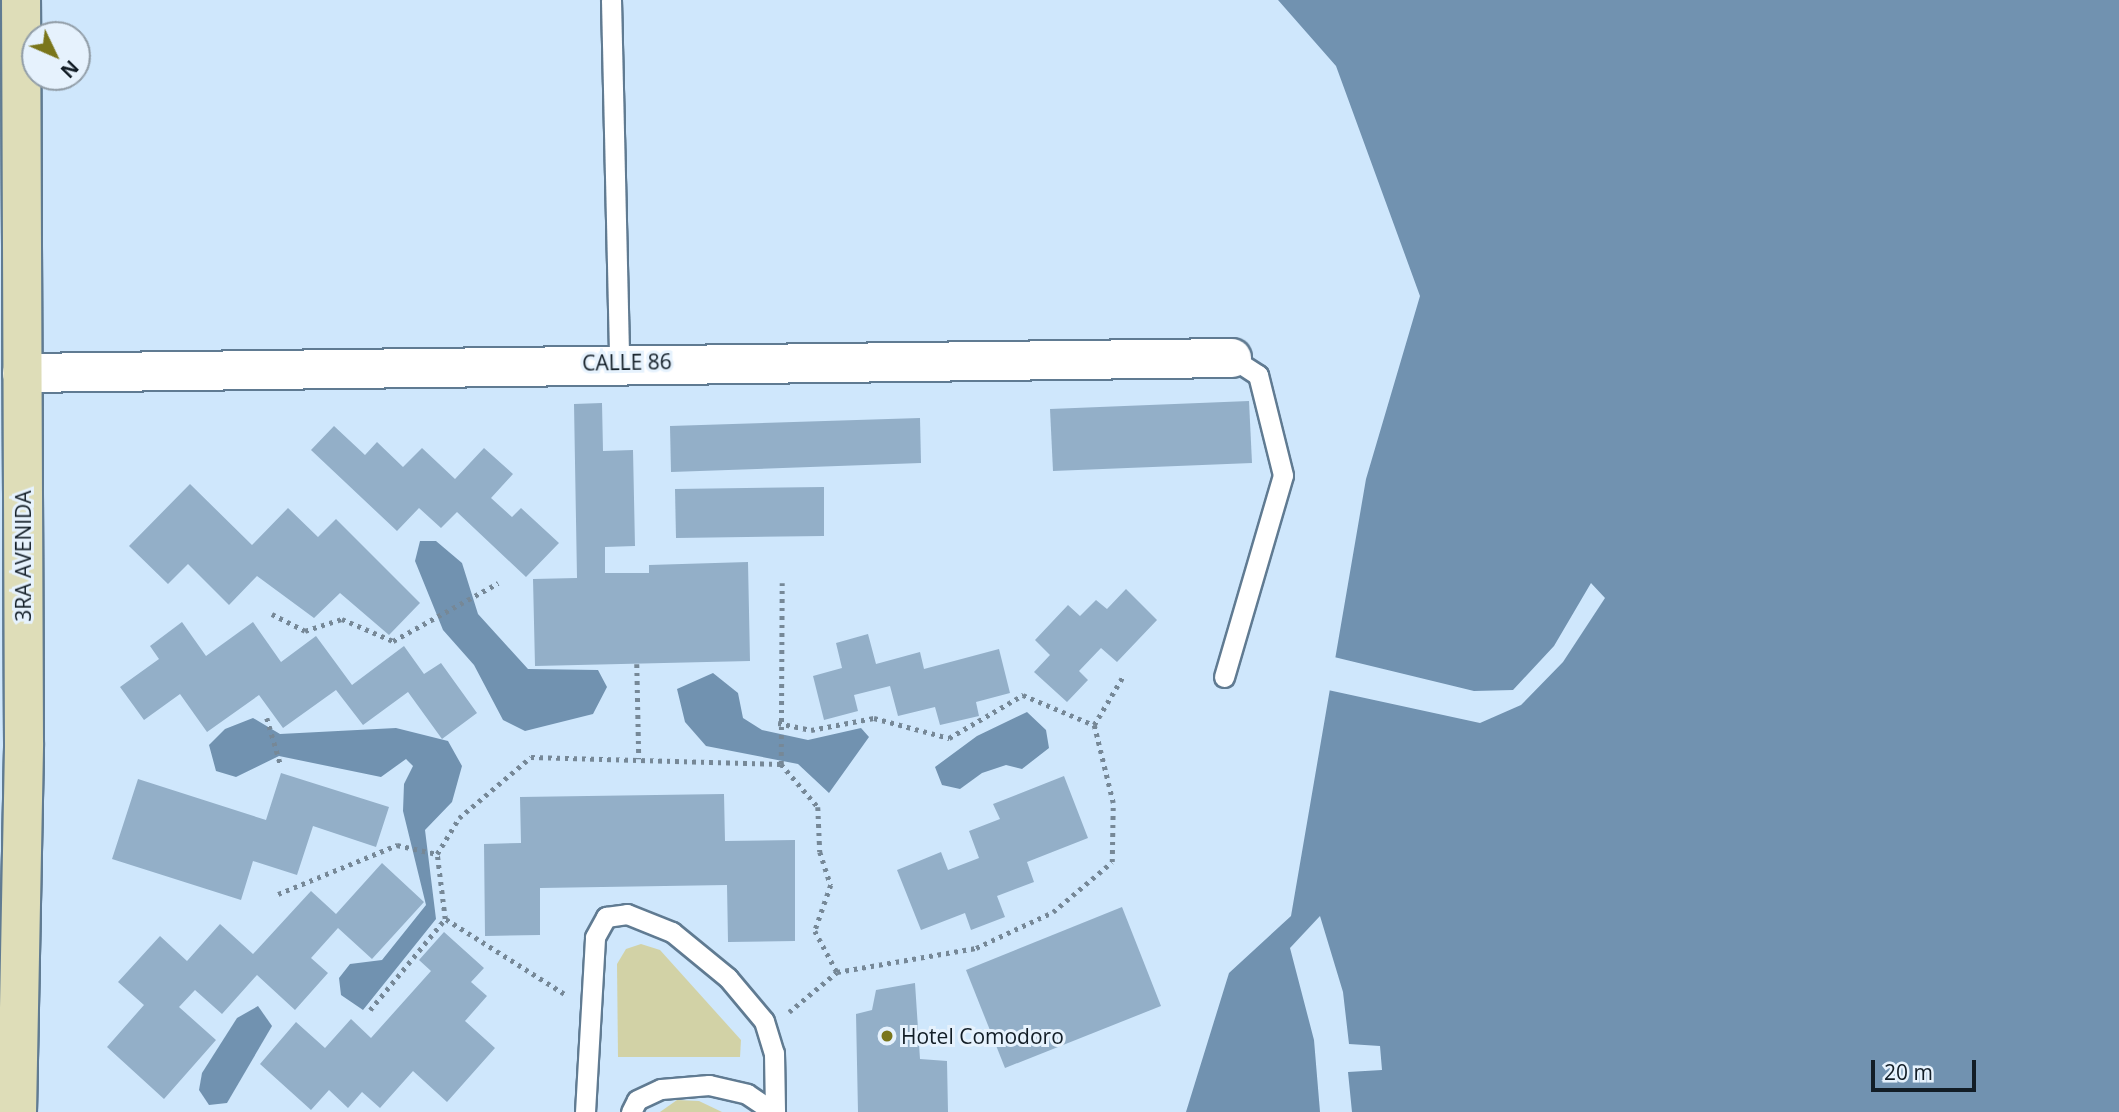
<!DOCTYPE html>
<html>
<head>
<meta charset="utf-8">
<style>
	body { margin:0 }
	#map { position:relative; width:2119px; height:1112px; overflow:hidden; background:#cfe7fc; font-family:"Open Sans",sans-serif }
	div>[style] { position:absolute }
	.green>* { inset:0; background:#d2d2a6 }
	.water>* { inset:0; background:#7192b0 }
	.pier>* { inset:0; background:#cfe7fc }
	.building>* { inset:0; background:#93afc8 }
	.path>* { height:4.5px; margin-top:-2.25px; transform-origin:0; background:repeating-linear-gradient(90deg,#768897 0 3.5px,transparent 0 8.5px) }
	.roads { filter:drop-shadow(2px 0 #607b92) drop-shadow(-2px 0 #607b92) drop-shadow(0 2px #607b92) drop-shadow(0 -2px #607b92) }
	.service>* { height:19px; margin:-9.5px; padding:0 9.5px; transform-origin:9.5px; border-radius:9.5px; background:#fff }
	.minor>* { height:38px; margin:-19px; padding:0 19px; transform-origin:19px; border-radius:19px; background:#fff }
	.secondary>* { height:38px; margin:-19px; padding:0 19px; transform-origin:19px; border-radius:19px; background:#deddb8 }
	.dots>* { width:19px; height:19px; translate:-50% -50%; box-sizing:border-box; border:4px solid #e6f2fd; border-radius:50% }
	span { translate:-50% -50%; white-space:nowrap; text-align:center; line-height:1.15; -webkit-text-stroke:6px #e6f2fd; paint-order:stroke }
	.street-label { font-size:21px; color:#121d26 }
	.poi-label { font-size:21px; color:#121d26 }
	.left { translate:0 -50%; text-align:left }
	.north { position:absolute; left:21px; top:21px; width:70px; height:70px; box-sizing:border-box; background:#e6f2fd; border:2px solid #919da7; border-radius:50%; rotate:134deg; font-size:19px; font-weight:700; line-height:28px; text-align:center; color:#121d26 }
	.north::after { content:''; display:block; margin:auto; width:24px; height:32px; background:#7a761b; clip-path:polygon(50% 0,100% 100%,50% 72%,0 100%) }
	.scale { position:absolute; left:1871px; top:1060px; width:105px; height:32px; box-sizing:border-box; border:4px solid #121d26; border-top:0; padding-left:9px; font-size:21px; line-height:24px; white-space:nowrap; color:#121d26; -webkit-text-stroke:5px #e6f2fd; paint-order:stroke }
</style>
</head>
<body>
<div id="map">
	<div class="green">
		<i style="clip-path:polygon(641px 944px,660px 950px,741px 1040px,740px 1057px,618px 1057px,617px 964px,626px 949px)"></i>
		<i style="clip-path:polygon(677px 1100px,699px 1101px,722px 1112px,660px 1112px)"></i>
	</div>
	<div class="water">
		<i style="clip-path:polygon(1278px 0,2119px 0,2119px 1112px,1186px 1112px,1229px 973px,1291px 916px,1366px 479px,1420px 296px,1336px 66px)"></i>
		<i style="clip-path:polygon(420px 541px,436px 541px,462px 563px,478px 614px,528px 669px,598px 670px,607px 687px,593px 714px,525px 731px,503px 720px,474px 665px,443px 630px,415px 561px)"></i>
		<i style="clip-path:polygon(713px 673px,738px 693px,743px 718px,762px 730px,808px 740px,861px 728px,869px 737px,829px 793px,798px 764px,706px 746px,685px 722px,677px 689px)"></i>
		<i style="clip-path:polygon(1027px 712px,1046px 730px,1049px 748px,1022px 769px,1006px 765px,982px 773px,960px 789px,942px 785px,935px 767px,977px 736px)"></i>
		<i style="clip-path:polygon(253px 718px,280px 734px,396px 728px,448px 741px,462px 766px,452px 802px,425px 830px,436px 919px,363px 1010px,341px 995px,339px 978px,350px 964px,382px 960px,426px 905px,403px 811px,404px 784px,413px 766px,406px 759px,381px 777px,279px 756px,236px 777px,216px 771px,209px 745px,225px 729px)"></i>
		<i style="clip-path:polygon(258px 1006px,272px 1026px,227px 1103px,209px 1105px,199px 1090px,202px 1073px,237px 1018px)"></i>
	</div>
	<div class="pier">
		<i style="clip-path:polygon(1591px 583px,1605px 598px,1563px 662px,1521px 705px,1480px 723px,1328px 690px,1334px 657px,1474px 691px,1513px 690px,1554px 646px)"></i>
		<i style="clip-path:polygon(1320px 916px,1343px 992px,1349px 1044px,1380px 1046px,1382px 1070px,1348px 1072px,1352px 1112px,1320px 1112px,1314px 1040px,1290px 948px)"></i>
	</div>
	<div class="building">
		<i style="clip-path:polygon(1249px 401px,1252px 463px,1053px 471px,1050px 409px)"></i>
		<i style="clip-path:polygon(602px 403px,603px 451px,633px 450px,635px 546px,605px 547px,605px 573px,649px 573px,649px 565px,748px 562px,750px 661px,535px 666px,533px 579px,577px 578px,574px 404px)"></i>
		<i style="clip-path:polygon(920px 418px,921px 463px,671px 472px,670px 426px)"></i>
		<i style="clip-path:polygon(334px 426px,365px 455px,377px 442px,403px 467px,422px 448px,455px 479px,484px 448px,513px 474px,491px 498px,512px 517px,521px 508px,559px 543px,526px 577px,457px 512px,441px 528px,419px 508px,397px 531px,311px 450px)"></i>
		<i style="clip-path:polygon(190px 484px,252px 545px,288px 508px,318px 537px,336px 519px,420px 603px,389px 635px,340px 593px,314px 618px,257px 576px,229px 605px,188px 564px,168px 584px,129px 546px)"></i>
		<i style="clip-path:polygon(824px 487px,824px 536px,676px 538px,675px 489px)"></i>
		<i style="clip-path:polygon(1126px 589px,1157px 620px,1117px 662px,1101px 648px,1079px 671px,1088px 680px,1067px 702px,1034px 672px,1050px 655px,1035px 640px,1068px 605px,1080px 616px,1096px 600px,1107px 609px)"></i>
		<i style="clip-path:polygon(182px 622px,206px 656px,253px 622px,281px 662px,316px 636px,352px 685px,404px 646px,424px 674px,441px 663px,477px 713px,442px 739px,408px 692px,363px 725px,336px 690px,283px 728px,259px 695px,207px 732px,180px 694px,144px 720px,120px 687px,159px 659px,150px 646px)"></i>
		<i style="clip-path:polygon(868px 634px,876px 664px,920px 652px,924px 669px,999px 649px,1010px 693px,976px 702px,979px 716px,940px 725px,935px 707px,898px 716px,890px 686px,854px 695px,858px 711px,824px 720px,813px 676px,842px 668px,836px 643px)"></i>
		<i style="clip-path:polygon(281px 773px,389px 807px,376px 847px,313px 826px,297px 875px,253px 861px,241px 900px,112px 859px,138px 779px,266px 820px)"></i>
		<i style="clip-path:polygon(1064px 776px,1088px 838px,1027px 862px,1034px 882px,997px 896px,1005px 917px,971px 930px,965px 913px,921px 930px,897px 870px,941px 852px,948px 870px,979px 858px,969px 831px,1000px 819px,993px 804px)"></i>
		<i style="clip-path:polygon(724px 794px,725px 841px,795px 840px,795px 941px,728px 942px,727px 885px,540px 888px,540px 935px,485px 936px,484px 844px,521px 843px,520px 797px)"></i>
		<i style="clip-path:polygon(382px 863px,424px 902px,372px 959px,338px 928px,311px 958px,328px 973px,295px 1010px,257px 975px,222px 1014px,195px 990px,179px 1007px,216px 1040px,164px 1099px,107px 1047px,144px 1005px,118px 982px,160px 936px,187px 961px,220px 924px,253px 954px,311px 891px,336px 914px)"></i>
		<i style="clip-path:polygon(1122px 907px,1161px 1006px,1005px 1068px,966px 970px)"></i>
		<i style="clip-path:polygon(444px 932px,484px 968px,471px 982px,487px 996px,465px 1021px,495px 1048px,447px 1102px,413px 1071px,380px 1108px,362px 1092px,348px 1108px,329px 1090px,311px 1110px,260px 1064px,296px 1022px,325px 1048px,351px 1019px,371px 1038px,431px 971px,419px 960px)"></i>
		<i style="clip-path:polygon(915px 983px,920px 1059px,947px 1061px,948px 1112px,858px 1112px,856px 1014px,872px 1010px,876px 990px)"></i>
	</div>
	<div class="path">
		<i style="left:272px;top:614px;width:37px;rotate:27deg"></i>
		<i style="left:305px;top:631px;width:39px;rotate:-18deg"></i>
		<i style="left:342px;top:619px;width:56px;rotate:23.3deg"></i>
		<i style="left:393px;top:641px;width:120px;rotate:-28.9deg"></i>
		<i style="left:637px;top:664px;width:95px;rotate:88.8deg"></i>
		<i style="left:267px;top:718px;width:50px;rotate:73.7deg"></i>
		<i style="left:778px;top:723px;width:34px;rotate:12deg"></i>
		<i style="left:811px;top:730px;width:64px;rotate:-10.8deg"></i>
		<i style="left:874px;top:718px;width:78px;rotate:14.9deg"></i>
		<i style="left:949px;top:738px;width:86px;rotate:-30.2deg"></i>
		<i style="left:1023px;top:695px;width:77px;rotate:22.9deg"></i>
		<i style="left:781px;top:764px;width:181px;rotate:-89.7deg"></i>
		<i style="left:278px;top:894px;width:129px;rotate:-22.4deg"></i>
		<i style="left:397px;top:845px;width:41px;rotate:12.7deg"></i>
		<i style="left:564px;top:994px;width:141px;rotate:-147.8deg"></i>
		<i style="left:445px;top:919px;width:65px;rotate:-97deg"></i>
		<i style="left:437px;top:854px;width:42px;rotate:-58.6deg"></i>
		<i style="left:459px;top:818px;width:94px;rotate:-40.3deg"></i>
		<i style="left:531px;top:757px;width:250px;rotate:1.6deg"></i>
		<i style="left:781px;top:764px;width:57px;rotate:49.3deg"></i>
		<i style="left:818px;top:807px;width:45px;rotate:87.5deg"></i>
		<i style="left:820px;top:852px;width:35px;rotate:72deg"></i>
		<i style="left:831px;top:885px;width:49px;rotate:109.2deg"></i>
		<i style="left:815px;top:931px;width:47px;rotate:61.8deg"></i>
		<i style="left:370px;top:1010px;width:118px;rotate:-50.5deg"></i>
		<i style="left:789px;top:1012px;width:62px;rotate:-39.8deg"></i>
		<i style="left:837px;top:972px;width:141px;rotate:-9.8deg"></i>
		<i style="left:976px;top:948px;width:85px;rotate:-25.1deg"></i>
		<i style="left:1053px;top:912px;width:77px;rotate:-40.3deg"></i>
		<i style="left:1112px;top:862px;width:59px;rotate:-89deg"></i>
		<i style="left:1113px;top:803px;width:80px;rotate:-103.7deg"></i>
		<i style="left:1094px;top:725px;width:55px;rotate:-59.2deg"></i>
	</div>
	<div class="roads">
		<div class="service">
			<i style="left:611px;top:0;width:362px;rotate:88.7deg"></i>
			<i style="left:1224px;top:677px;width:210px;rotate:-73.7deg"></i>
			<i style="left:1283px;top:475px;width:103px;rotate:-104deg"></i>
			<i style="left:1258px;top:375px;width:31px;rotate:-147deg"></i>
			<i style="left:585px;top:1112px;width:175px;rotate:-86.7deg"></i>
			<i style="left:595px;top:937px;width:23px;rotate:-61deg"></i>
			<i style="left:606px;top:917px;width:21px;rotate:-8deg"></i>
			<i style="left:627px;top:914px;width:48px;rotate:21.8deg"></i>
			<i style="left:672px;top:932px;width:72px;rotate:39.4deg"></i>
			<i style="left:728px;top:978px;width:56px;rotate:50.1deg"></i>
			<i style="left:764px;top:1021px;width:34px;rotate:73deg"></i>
			<i style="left:774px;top:1053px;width:59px;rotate:89deg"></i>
			<i style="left:631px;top:1112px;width:13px;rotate:-63deg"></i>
			<i style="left:637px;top:1100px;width:26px;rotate:-25deg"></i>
			<i style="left:661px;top:1089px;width:48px;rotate:-4.8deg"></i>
			<i style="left:709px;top:1085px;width:39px;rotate:13deg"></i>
			<i style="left:747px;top:1094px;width:32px;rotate:34deg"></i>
		</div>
		<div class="minor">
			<i style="left:22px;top:373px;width:1210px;rotate:-0.71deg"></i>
		</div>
		<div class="secondary">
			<i style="left:17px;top:1112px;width:369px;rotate:-88.9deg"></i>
			<i style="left:24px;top:743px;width:743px;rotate:-90.23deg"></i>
		</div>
	</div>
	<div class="dots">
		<i style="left:887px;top:1036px;background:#7a761b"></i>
	</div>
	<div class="street-label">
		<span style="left:627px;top:362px;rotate:-1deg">CALLE 86</span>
		<span style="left:23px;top:556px;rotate:-90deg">3RA AVENIDA</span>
	</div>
	<div class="poi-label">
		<span class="left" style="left:901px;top:1036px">Hotel Comodoro</span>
	</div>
	<div class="north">N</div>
	<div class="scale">20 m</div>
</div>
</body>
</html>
